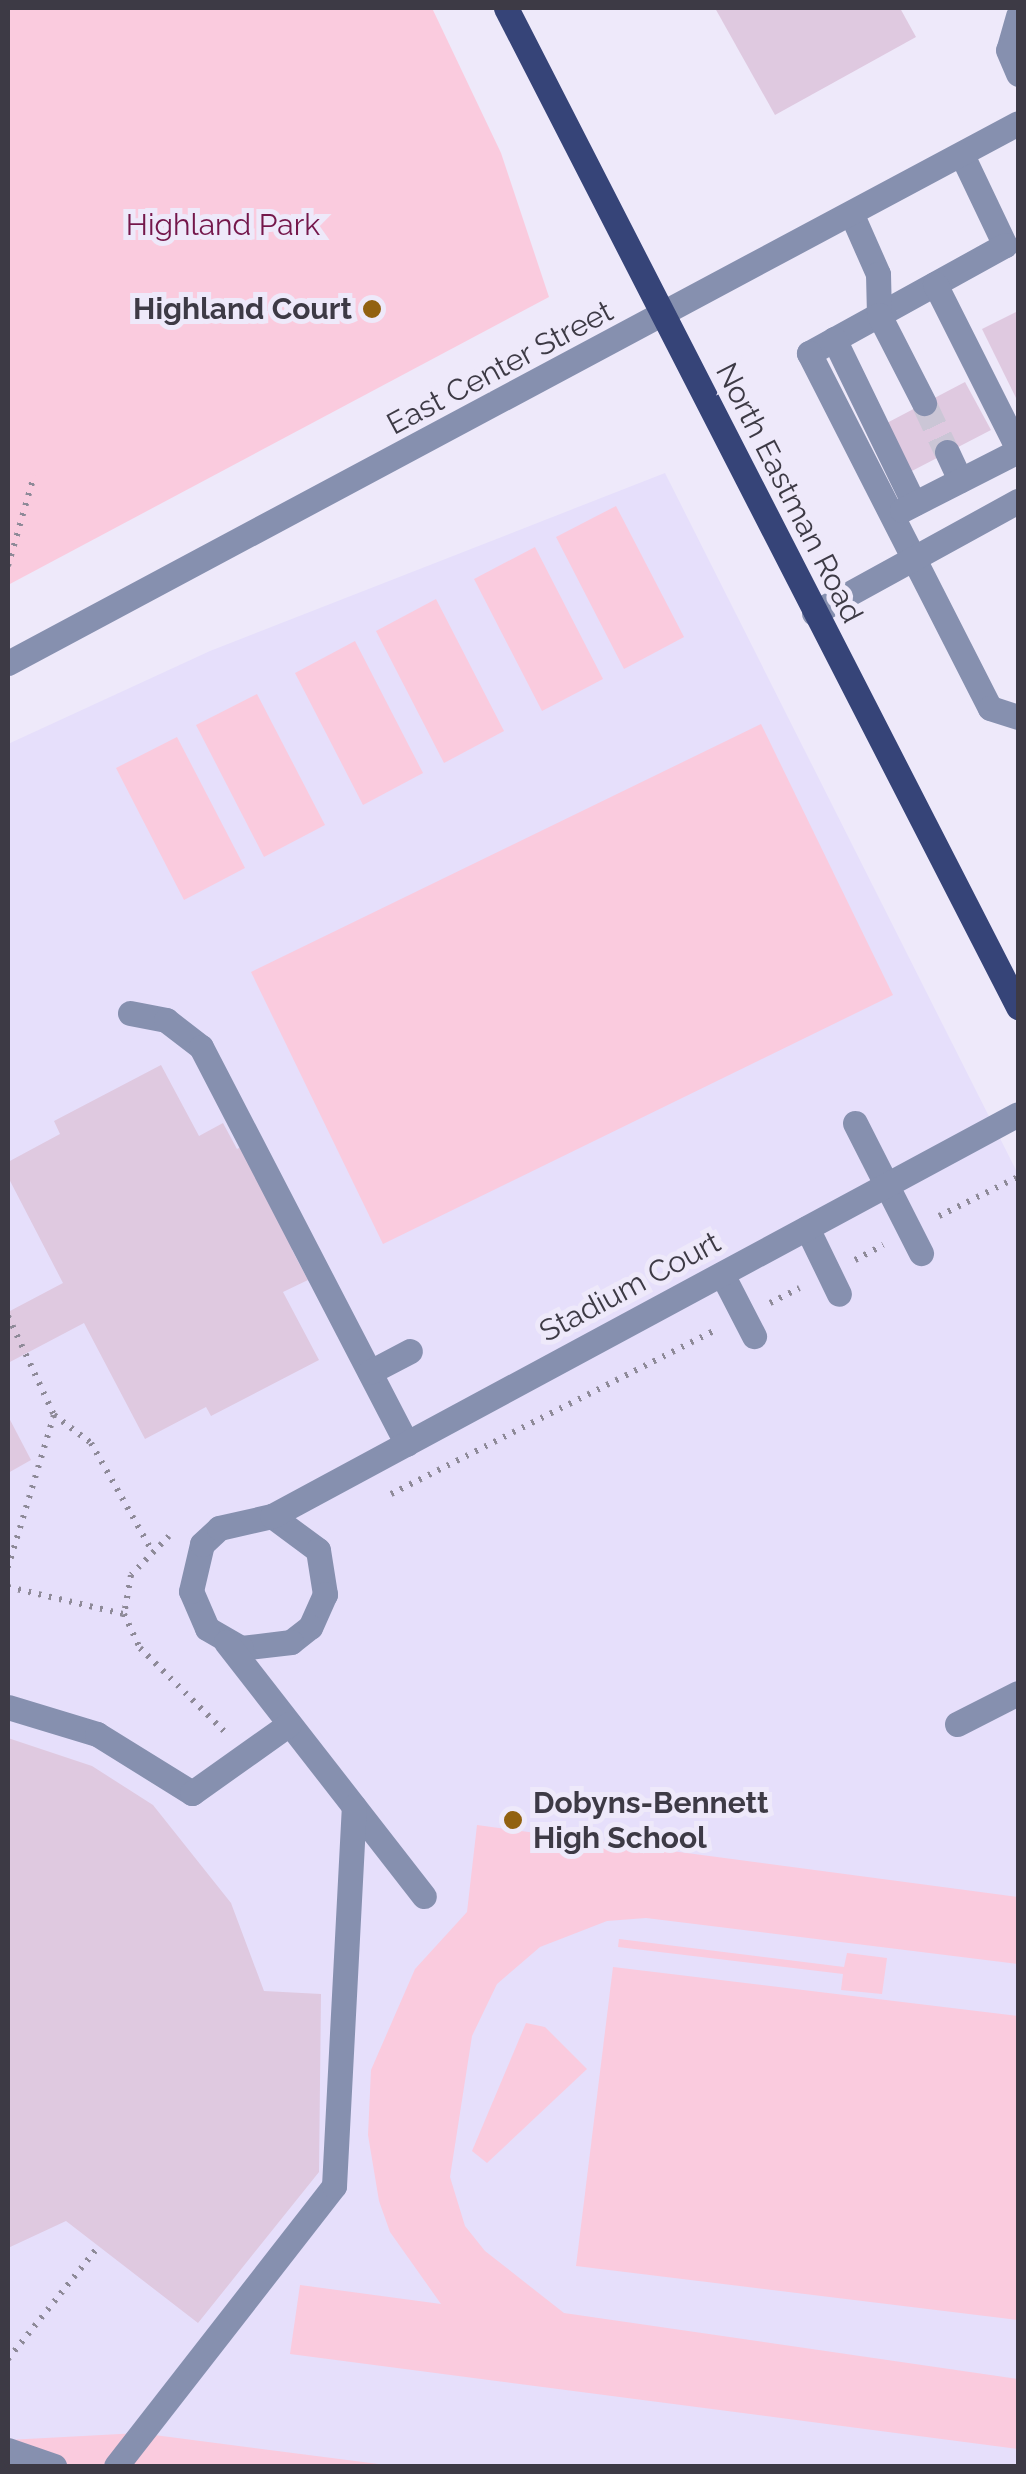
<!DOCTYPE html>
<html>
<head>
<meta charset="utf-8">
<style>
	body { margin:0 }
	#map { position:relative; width:1026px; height:2474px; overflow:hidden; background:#eee9fa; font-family:Raleway,sans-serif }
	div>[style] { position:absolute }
	.built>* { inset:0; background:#e6dffb }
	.green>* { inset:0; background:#facbde }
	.building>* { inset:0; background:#dfc9e0 }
	.minor-tunnel>* { height:25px; margin-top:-12.5px; transform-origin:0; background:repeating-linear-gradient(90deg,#cbc6d6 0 25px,transparent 0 37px) }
	.path>* { height:6px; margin-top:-3px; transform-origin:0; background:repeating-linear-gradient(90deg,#8e8a98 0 2.5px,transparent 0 10.5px) }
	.minor>* { height:25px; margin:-12.5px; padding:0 12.5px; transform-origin:12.5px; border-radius:12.5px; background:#8690af }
	.major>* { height:25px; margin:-12.5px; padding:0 12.5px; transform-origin:12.5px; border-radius:12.5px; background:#364478 }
	.dots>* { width:28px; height:28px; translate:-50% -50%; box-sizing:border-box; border:5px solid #eee9fa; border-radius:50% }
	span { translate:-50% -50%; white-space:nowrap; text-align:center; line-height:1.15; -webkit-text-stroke:10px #eee9fa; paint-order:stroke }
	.park-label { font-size:30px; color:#74174b }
	.poi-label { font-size:30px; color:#3d3a45; font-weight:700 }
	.right { translate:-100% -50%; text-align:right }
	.left { translate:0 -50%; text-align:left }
	.street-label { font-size:30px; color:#3d3a45 }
	.frame { position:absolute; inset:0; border:10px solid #3d3a45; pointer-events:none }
</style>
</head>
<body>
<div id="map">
	<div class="built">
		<i style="clip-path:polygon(665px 473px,1018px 1174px,1018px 2466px,8px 2466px,8px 744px,210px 651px)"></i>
	</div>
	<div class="green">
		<i style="clip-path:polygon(8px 8px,432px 8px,501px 153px,549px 297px,8px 585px)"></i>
		<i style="clip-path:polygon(616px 506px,684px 637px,624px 669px,556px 537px)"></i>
		<i style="clip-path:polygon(535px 547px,603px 679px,542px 711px,474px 579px)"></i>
		<i style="clip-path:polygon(436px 599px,504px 731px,444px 763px,376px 631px)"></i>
		<i style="clip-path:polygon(355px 641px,423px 773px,363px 805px,295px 673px)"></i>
		<i style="clip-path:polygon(257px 694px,325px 825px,264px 857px,196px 725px)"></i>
		<i style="clip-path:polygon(761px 724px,893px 995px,383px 1244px,251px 972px)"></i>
		<i style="clip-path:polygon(177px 737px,245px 868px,184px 900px,116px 768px)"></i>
		<i style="clip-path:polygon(477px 1825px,1018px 1897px,1018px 1964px,646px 1918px,607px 1921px,540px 1947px,497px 1984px,472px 2036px,450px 2177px,465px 2226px,485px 2251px,564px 2313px,1018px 2379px,1018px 2449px,290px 2354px,300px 2285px,441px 2304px,390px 2232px,379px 2201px,368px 2135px,371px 2070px,415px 1969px,467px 1912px)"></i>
		<i style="clip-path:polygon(619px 1939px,844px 1967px,847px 1953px,887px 1958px,882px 1994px,841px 1990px,843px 1974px,618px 1947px)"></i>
		<i style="clip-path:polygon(613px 1967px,1018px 2016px,1018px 2320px,576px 2266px)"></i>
		<i style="clip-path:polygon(526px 2023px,545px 2027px,587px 2069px,487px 2163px,472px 2151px)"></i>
		<i style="clip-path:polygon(139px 2433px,394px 2466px,8px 2466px,8px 2440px)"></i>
	</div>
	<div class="building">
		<i style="clip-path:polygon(715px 8px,900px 8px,916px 37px,775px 115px)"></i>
		<i style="clip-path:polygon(1018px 311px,1018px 402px,982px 329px)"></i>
		<i style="clip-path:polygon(965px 382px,991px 430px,908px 473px,883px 425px)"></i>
		<i style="clip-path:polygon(161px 1065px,199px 1136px,223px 1123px,237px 1149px,245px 1145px,298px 1247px,292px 1250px,308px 1280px,283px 1292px,319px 1360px,211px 1416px,206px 1407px,145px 1439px,84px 1323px,8px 1363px,8px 1312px,63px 1283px,8px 1177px,8px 1162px,60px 1134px,54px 1121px)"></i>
		<i style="clip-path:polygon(8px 1416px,31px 1460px,8px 1473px)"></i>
		<i style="clip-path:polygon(8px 1738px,92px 1766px,153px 1805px,231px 1903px,264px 1991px,321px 1994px,319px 2172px,198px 2323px,66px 2221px,8px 2248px)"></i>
	</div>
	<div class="minor-tunnel">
		<i style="left:924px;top:403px;width:54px;rotate:64.9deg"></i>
	</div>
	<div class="path">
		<i style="left:8px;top:566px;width:94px;rotate:-73.9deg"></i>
		<i style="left:939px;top:1216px;width:88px;rotate:-26.3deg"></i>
		<i style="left:855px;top:1260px;width:32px;rotate:-28deg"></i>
		<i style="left:770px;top:1303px;width:33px;rotate:-27deg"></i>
		<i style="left:8px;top:1316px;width:109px;rotate:65.1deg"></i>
		<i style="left:54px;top:1415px;width:159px;rotate:106.8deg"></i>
		<i style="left:54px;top:1415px;width:46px;rotate:37.1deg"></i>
		<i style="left:91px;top:1443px;width:122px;rotate:60.5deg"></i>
		<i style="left:391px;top:1494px;width:362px;rotate:-26.8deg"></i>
		<i style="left:169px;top:1536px;width:54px;rotate:134.3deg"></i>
		<i style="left:131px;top:1575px;width:40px;rotate:100deg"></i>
		<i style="left:124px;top:1614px;width:38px;rotate:65deg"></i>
		<i style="left:140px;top:1648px;width:120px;rotate:44.7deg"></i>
		<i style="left:8px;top:1587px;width:118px;rotate:13.2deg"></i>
		<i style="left:8px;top:2359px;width:145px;rotate:-51.2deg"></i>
	</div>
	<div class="minor">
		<i style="left:1018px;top:16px;width:35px;rotate:106deg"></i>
		<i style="left:1008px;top:50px;width:26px;rotate:67deg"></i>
		<i style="left:962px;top:155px;width:100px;rotate:64.5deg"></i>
		<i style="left:1005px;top:245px;width:224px;rotate:151.1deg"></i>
		<i style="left:809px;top:353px;width:398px;rotate:63deg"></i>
		<i style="left:990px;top:708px;width:29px;rotate:18deg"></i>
		<i style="left:852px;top:215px;width:64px;rotate:66.2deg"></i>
		<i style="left:878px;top:274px;width:41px;rotate:88.6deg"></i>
		<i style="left:879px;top:315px;width:99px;rotate:62.9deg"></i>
		<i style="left:935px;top:284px;width:185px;rotate:63.3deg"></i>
		<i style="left:834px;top:339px;width:183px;rotate:64.1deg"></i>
		<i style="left:947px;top:452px;width:31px;rotate:65deg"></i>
		<i style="left:902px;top:510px;width:130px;rotate:-27deg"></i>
		<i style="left:814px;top:613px;width:233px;rotate:-28.8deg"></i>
		<i style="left:8px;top:663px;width:1145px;rotate:-28.13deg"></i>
		<i style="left:130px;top:1013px;width:37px;rotate:11deg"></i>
		<i style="left:166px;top:1020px;width:44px;rotate:37.6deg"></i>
		<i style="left:201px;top:1047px;width:447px;rotate:62.6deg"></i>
		<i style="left:855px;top:1123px;width:146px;rotate:63.1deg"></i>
		<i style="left:807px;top:1228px;width:73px;rotate:64.1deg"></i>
		<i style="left:722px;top:1274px;width:70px;rotate:62.7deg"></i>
		<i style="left:370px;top:1372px;width:45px;rotate:-27.7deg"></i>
		<i style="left:272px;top:1516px;width:57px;rotate:36.5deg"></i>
		<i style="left:318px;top:1550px;width:45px;rotate:81deg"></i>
		<i style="left:325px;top:1594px;width:36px;rotate:114deg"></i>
		<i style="left:310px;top:1627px;width:24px;rotate:142deg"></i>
		<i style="left:291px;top:1642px;width:50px;rotate:173.2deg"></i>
		<i style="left:241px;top:1648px;width:39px;rotate:-150deg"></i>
		<i style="left:207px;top:1628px;width:40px;rotate:-113.4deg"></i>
		<i style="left:191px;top:1591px;width:48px;rotate:-76.8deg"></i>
		<i style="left:202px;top:1544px;width:23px;rotate:-43deg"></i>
		<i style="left:219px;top:1528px;width:54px;rotate:-12.8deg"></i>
		<i style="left:272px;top:1516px;width:847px;rotate:-28.32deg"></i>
		<i style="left:226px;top:1642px;width:322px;rotate:52.1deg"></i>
		<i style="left:8px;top:1707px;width:93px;rotate:16.9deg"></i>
		<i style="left:97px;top:1734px;width:112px;rotate:31.8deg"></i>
		<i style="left:192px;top:1793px;width:119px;rotate:-35.4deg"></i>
		<i style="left:957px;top:1724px;width:68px;rotate:-26.9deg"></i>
		<i style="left:8px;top:2450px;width:49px;rotate:19.2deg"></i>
		<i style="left:116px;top:2466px;width:355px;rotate:-52.1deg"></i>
		<i style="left:334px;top:2186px;width:380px;rotate:-87deg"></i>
	</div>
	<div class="major">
		<i style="left:506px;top:8px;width:1123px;rotate:62.86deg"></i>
	</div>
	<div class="dots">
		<i style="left:372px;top:309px;background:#926110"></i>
		<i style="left:513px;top:1820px;background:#926110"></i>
	</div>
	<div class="park-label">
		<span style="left:223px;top:225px">Highland Park</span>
	</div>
	<div class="poi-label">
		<span class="right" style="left:352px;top:309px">Highland Court</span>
		<span class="left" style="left:533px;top:1820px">Dobyns-Bennett<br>High School</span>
	</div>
	<div class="street-label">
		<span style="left:500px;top:368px;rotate:-28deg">East Center Street</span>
		<span style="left:789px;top:493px;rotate:63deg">North Eastman Road</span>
		<span style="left:630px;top:1287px;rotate:-28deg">Stadium Court</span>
	</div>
	<div class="frame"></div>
</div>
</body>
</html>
